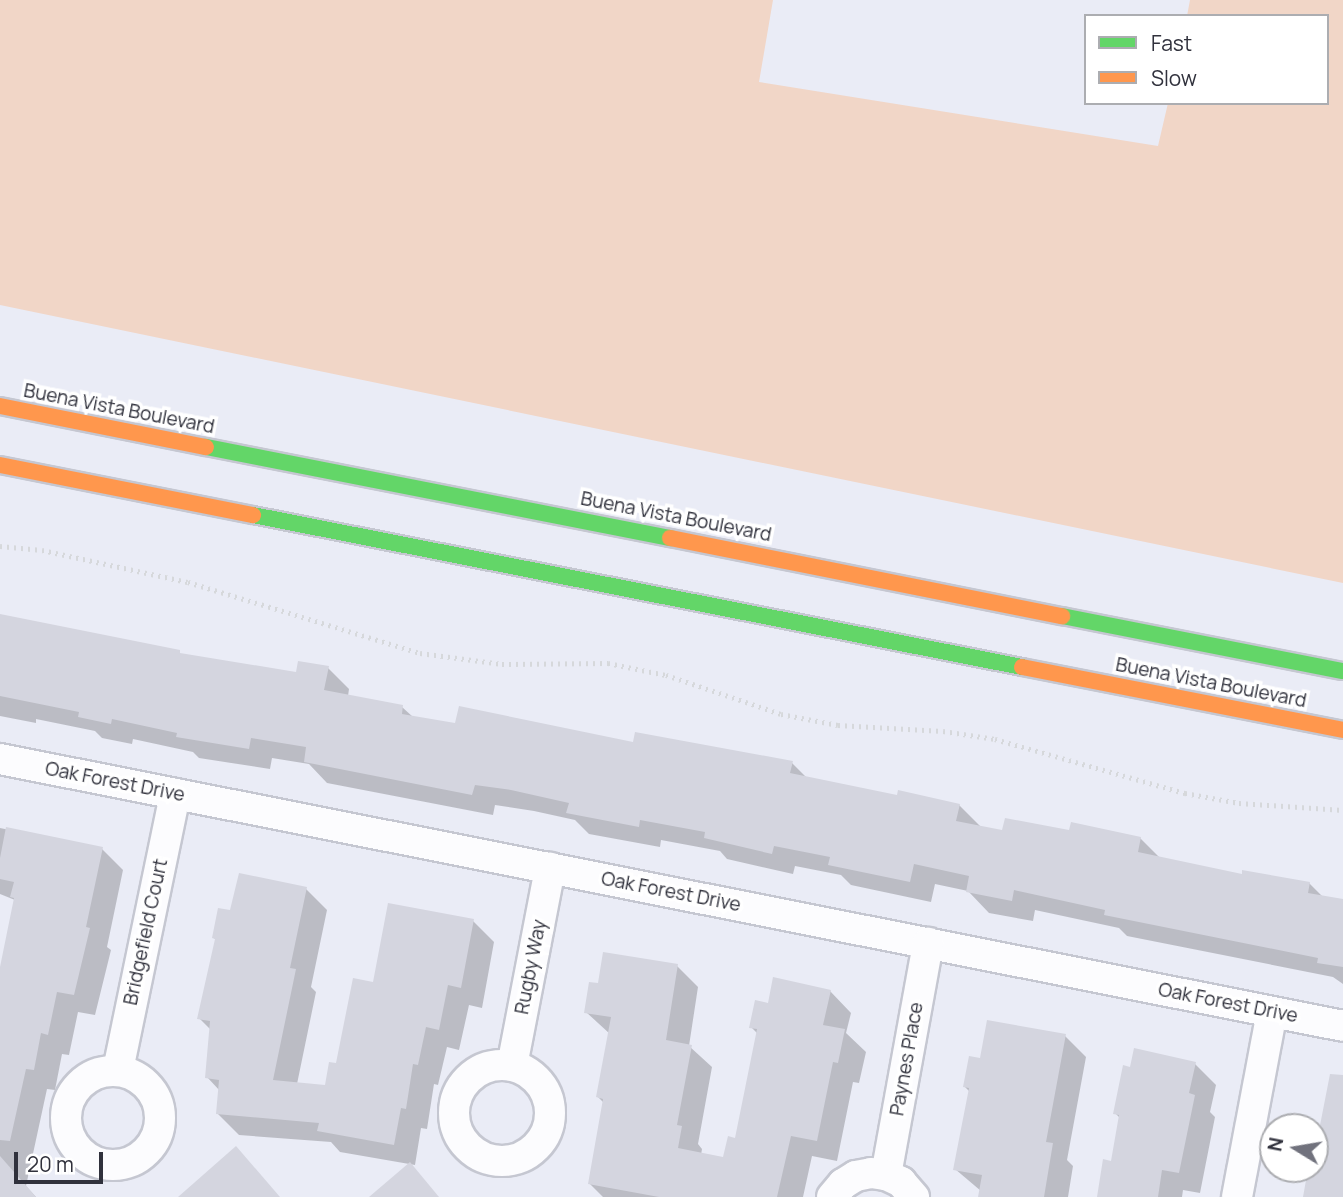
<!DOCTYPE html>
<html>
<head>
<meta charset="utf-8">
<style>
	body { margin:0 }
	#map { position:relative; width:1343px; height:1197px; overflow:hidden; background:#eaecf6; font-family:Manrope,sans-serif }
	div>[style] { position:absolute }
	.green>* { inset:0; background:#f1d6c7 }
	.shadow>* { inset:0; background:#0003 }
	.building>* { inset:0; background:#d4d5df }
	.path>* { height:4.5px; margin-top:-2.25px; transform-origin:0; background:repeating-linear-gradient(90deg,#d6d8db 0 2px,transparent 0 7px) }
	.roads { filter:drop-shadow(2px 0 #c5c7d1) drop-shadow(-2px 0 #c5c7d1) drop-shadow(0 2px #c5c7d1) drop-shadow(0 -2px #c5c7d1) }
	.street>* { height:30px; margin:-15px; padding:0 15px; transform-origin:15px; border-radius:15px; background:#fcfcfe }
	.street>.ring { margin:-15px; padding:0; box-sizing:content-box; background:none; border:30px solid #fcfcfe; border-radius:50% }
	.fast>* { height:16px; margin:-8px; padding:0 8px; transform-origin:8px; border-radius:8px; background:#63d668 }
	.slow>* { height:16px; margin:-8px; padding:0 8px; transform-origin:8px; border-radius:8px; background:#ff974d }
	span { translate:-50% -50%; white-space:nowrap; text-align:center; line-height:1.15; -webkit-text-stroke:7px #fff; paint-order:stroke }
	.street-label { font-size:19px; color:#30313c }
	.legend { position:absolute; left:1084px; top:14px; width:245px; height:91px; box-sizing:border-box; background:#fff; border:2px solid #acadb1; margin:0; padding:9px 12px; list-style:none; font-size:21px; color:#30313c }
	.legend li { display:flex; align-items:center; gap:14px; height:35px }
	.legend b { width:35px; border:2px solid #acadb1 }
	.north { position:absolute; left:1259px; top:1113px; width:70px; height:70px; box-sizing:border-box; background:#fff; border:2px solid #acadb1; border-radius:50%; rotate:281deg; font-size:19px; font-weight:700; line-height:28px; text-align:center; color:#30313c }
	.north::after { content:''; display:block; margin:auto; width:24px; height:32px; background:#71727d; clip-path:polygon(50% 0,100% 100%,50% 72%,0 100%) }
	.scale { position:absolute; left:14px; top:1152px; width:89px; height:32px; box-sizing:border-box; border:4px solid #30313c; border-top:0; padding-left:9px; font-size:21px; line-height:24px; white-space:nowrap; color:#30313c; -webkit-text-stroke:5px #fff; paint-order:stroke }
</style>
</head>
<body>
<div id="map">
	<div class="green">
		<i style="clip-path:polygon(0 0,773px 0,759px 82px,1158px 146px,1168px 103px,1327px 103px,1327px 16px,1187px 16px,1190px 0,1343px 0,1343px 583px,0 305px)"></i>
	</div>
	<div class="shadow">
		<i style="clip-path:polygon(0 615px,183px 655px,298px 674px,328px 668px,349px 689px,348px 696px,402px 707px,413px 717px,457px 725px,792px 763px,807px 778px,898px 797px,959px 805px,981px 827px,1004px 832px,1071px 832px,1140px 838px,1160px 858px,1243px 876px,1309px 883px,1324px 898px,1343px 901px,1343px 984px,1333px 977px,1127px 936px,1119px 928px,1035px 910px,1033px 921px,989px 913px,968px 891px,935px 884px,931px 902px,851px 885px,841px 875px,795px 866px,793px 874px,727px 859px,720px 851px,661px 840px,660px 847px,589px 834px,575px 820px,534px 811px,495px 805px,493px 815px,327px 783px,309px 764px,272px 758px,270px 769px,199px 758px,193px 752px,133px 739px,132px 744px,102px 738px,95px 731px,36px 719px,36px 723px,0 716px)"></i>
		<i style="clip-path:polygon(0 828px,102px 849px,123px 870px,107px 947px,111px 950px,95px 1015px,78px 1012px,69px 1055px,62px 1054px,55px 1090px,47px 1089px,26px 1186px,36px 1197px,0 1197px,0 976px,15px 900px,0 894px)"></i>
		<i style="clip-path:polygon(306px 889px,327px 910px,311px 987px,316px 992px,297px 1084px,327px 1087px,374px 984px,473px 921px,494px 942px,482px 1008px,469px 1005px,459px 1050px,447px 1047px,438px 1085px,434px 1084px,427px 1129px,421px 1128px,415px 1165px,340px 1152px,331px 1142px,239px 1135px,218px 1114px,220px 1091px,207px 1077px,211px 1030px,199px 1018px,217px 941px,214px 938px,232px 912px)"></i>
		<i style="clip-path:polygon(677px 966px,698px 987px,689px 1046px,712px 1067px,698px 1144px,702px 1149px,701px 1155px,724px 1159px,736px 1140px,758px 1034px,751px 1027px,769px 1005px,830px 991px,851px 1013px,846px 1033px,866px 1052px,859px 1083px,853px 1082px,837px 1161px,812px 1156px,803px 1197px,603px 1197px,590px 1184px,604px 1103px,598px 1097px,610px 1034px,586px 1012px,599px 985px)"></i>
		<i style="clip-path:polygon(1065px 1036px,1086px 1057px,1067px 1160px,1073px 1166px,1068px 1197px,979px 1197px,981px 1191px,955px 1169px,970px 1092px,965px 1087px,982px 1060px)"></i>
		<i style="clip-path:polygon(1195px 1064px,1216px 1085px,1210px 1112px,1215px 1117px,1200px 1193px,1183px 1190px,1182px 1197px,1099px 1197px,1112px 1163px,1120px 1118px,1115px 1113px,1131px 1069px)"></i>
	</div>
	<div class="building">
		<i style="clip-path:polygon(0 614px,180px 650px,180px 653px,296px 672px,298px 661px,329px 666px,324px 690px,403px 705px,402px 714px,455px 723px,459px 706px,633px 742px,635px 732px,793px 761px,790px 773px,897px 795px,898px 790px,960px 804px,956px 821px,1002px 830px,1005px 818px,1069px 830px,1071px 822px,1141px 837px,1138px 852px,1242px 874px,1242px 870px,1310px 882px,1308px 893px,1343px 899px,1343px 967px,1317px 963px,1318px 958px,1104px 915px,1105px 910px,1014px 890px,1012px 901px,966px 892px,969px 876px,914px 864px,910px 882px,828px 865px,830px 857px,774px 846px,772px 854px,704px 838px,705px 832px,640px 820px,639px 827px,566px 813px,569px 803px,511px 790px,475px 785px,472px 795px,304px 762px,306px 747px,251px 738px,249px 749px,176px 737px,177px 733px,112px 719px,111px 724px,78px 717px,79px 712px,0 696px)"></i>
		<i style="clip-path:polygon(6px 827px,103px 847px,86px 927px,90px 928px,74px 995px,57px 992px,48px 1035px,41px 1033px,34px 1070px,26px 1069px,10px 1141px,0 1140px,0 967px,14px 898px,10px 897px,14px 882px,0 879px,0 858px)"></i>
		<i style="clip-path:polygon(239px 873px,307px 887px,290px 968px,296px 969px,273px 1080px,325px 1085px,329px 1062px,336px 1063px,353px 978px,373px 982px,388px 903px,474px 919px,461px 988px,448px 985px,439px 1030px,426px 1027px,418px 1065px,413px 1064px,406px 1109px,401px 1108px,394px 1145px,317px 1131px,319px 1123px,216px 1114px,219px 1080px,205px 1078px,210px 1021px,197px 1019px,215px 939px,212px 938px,218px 908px,230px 910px)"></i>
		<i style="clip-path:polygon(603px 952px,678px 964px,666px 1040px,692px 1045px,677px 1125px,682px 1126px,678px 1148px,723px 1157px,728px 1136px,735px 1138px,757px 1029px,749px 1028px,755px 1000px,768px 1003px,773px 977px,831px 990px,823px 1025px,845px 1029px,838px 1063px,833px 1062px,817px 1141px,791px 1136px,777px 1197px,659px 1197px,588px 1184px,603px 1099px,596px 1097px,611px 1017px,584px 1013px,589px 982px,598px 983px)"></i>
		<i style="clip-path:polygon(987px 1020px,1066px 1034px,1046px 1142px,1053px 1143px,1044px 1197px,978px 1197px,982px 1175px,953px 1170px,969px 1088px,963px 1087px,969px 1056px,980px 1058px)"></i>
		<i style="clip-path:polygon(1134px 1048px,1196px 1062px,1189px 1093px,1195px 1095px,1179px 1173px,1162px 1170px,1158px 1197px,1097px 1197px,1103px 1159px,1111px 1161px,1119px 1115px,1113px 1114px,1123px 1065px,1130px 1067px)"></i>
		<i style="clip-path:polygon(1330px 1074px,1343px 1075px,1343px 1197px,1303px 1197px,1308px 1169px,1315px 1169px,1315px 1151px)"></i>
		<i style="clip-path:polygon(236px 1146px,280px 1197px,178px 1197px)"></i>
		<i style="clip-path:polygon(0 1156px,36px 1197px,0 1197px)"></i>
		<i style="clip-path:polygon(410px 1162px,439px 1197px,369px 1197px)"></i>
	</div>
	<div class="path">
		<i style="left:0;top:546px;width:42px;rotate:5.4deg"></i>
		<i style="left:42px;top:550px;width:149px;rotate:12.4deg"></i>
		<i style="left:188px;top:582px;width:243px;rotate:17deg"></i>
		<i style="left:420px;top:653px;width:83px;rotate:7.6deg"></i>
		<i style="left:502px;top:664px;width:106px;rotate:-0.5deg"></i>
		<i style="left:608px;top:663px;width:59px;rotate:11.7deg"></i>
		<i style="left:666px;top:675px;width:121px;rotate:18.7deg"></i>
		<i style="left:781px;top:714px;width:58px;rotate:10.9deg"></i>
		<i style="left:838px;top:725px;width:105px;rotate:3.3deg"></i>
		<i style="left:943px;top:731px;width:53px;rotate:8.7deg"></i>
		<i style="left:995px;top:739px;width:198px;rotate:15.9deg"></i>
		<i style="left:1185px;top:793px;width:55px;rotate:10.5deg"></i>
		<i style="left:1239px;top:803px;width:104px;rotate:3.9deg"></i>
	</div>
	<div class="roads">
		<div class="street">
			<i style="left:0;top:759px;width:1369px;rotate:11.24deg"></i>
			<i class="ring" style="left:454px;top:1065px;width:66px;height:66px"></i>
			<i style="left:512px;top:1066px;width:202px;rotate:-79.1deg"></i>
			<i style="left:118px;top:1070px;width:282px;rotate:-78.3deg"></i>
			<i class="ring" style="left:66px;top:1071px;width:64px;height:64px"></i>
			<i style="left:886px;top:1175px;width:236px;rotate:-79.7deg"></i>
			<i style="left:832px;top:1197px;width:17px;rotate:-50deg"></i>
			<i style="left:843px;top:1184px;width:15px;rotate:-32deg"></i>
			<i style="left:856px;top:1176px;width:15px;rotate:-11deg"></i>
			<i style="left:871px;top:1173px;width:15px;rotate:8deg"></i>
			<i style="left:886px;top:1175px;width:17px;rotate:25deg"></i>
			<i style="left:901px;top:1182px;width:20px;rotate:49deg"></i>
			<i style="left:1237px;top:1197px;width:188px;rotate:-79.3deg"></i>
		</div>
		<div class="fast">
			<i style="left:206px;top:447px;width:473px;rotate:11.1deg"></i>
			<i style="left:253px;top:515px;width:784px;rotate:11.18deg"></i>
			<i style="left:1062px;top:616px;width:286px;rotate:11.1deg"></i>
		</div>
		<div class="slow">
			<i style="left:0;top:406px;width:210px;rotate:11.3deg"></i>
			<i style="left:0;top:465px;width:258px;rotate:11.2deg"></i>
			<i style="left:670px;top:538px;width:400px;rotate:11.3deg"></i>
			<i style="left:1022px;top:667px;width:327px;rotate:11.1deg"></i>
		</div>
	</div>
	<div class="street-label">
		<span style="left:119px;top:409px;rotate:11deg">Buena Vista Boulevard</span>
		<span style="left:676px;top:517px;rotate:11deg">Buena Vista Boulevard</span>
		<span style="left:1211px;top:683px;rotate:11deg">Buena Vista Boulevard</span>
		<span style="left:115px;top:782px;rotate:11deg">Oak Forest Drive</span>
		<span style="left:671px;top:892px;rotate:11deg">Oak Forest Drive</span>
		<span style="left:146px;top:932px;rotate:-78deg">Bridgefield Court</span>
		<span style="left:531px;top:967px;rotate:-79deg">Rugby Way</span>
		<span style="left:1228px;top:1003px;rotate:11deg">Oak Forest Drive</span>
		<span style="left:907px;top:1059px;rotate:-80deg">Paynes Place</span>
	</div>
	<ul class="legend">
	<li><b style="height:9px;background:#63d668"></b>Fast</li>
	<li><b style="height:9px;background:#ff974d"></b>Slow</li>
	</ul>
	<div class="north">N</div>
	<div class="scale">20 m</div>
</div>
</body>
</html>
